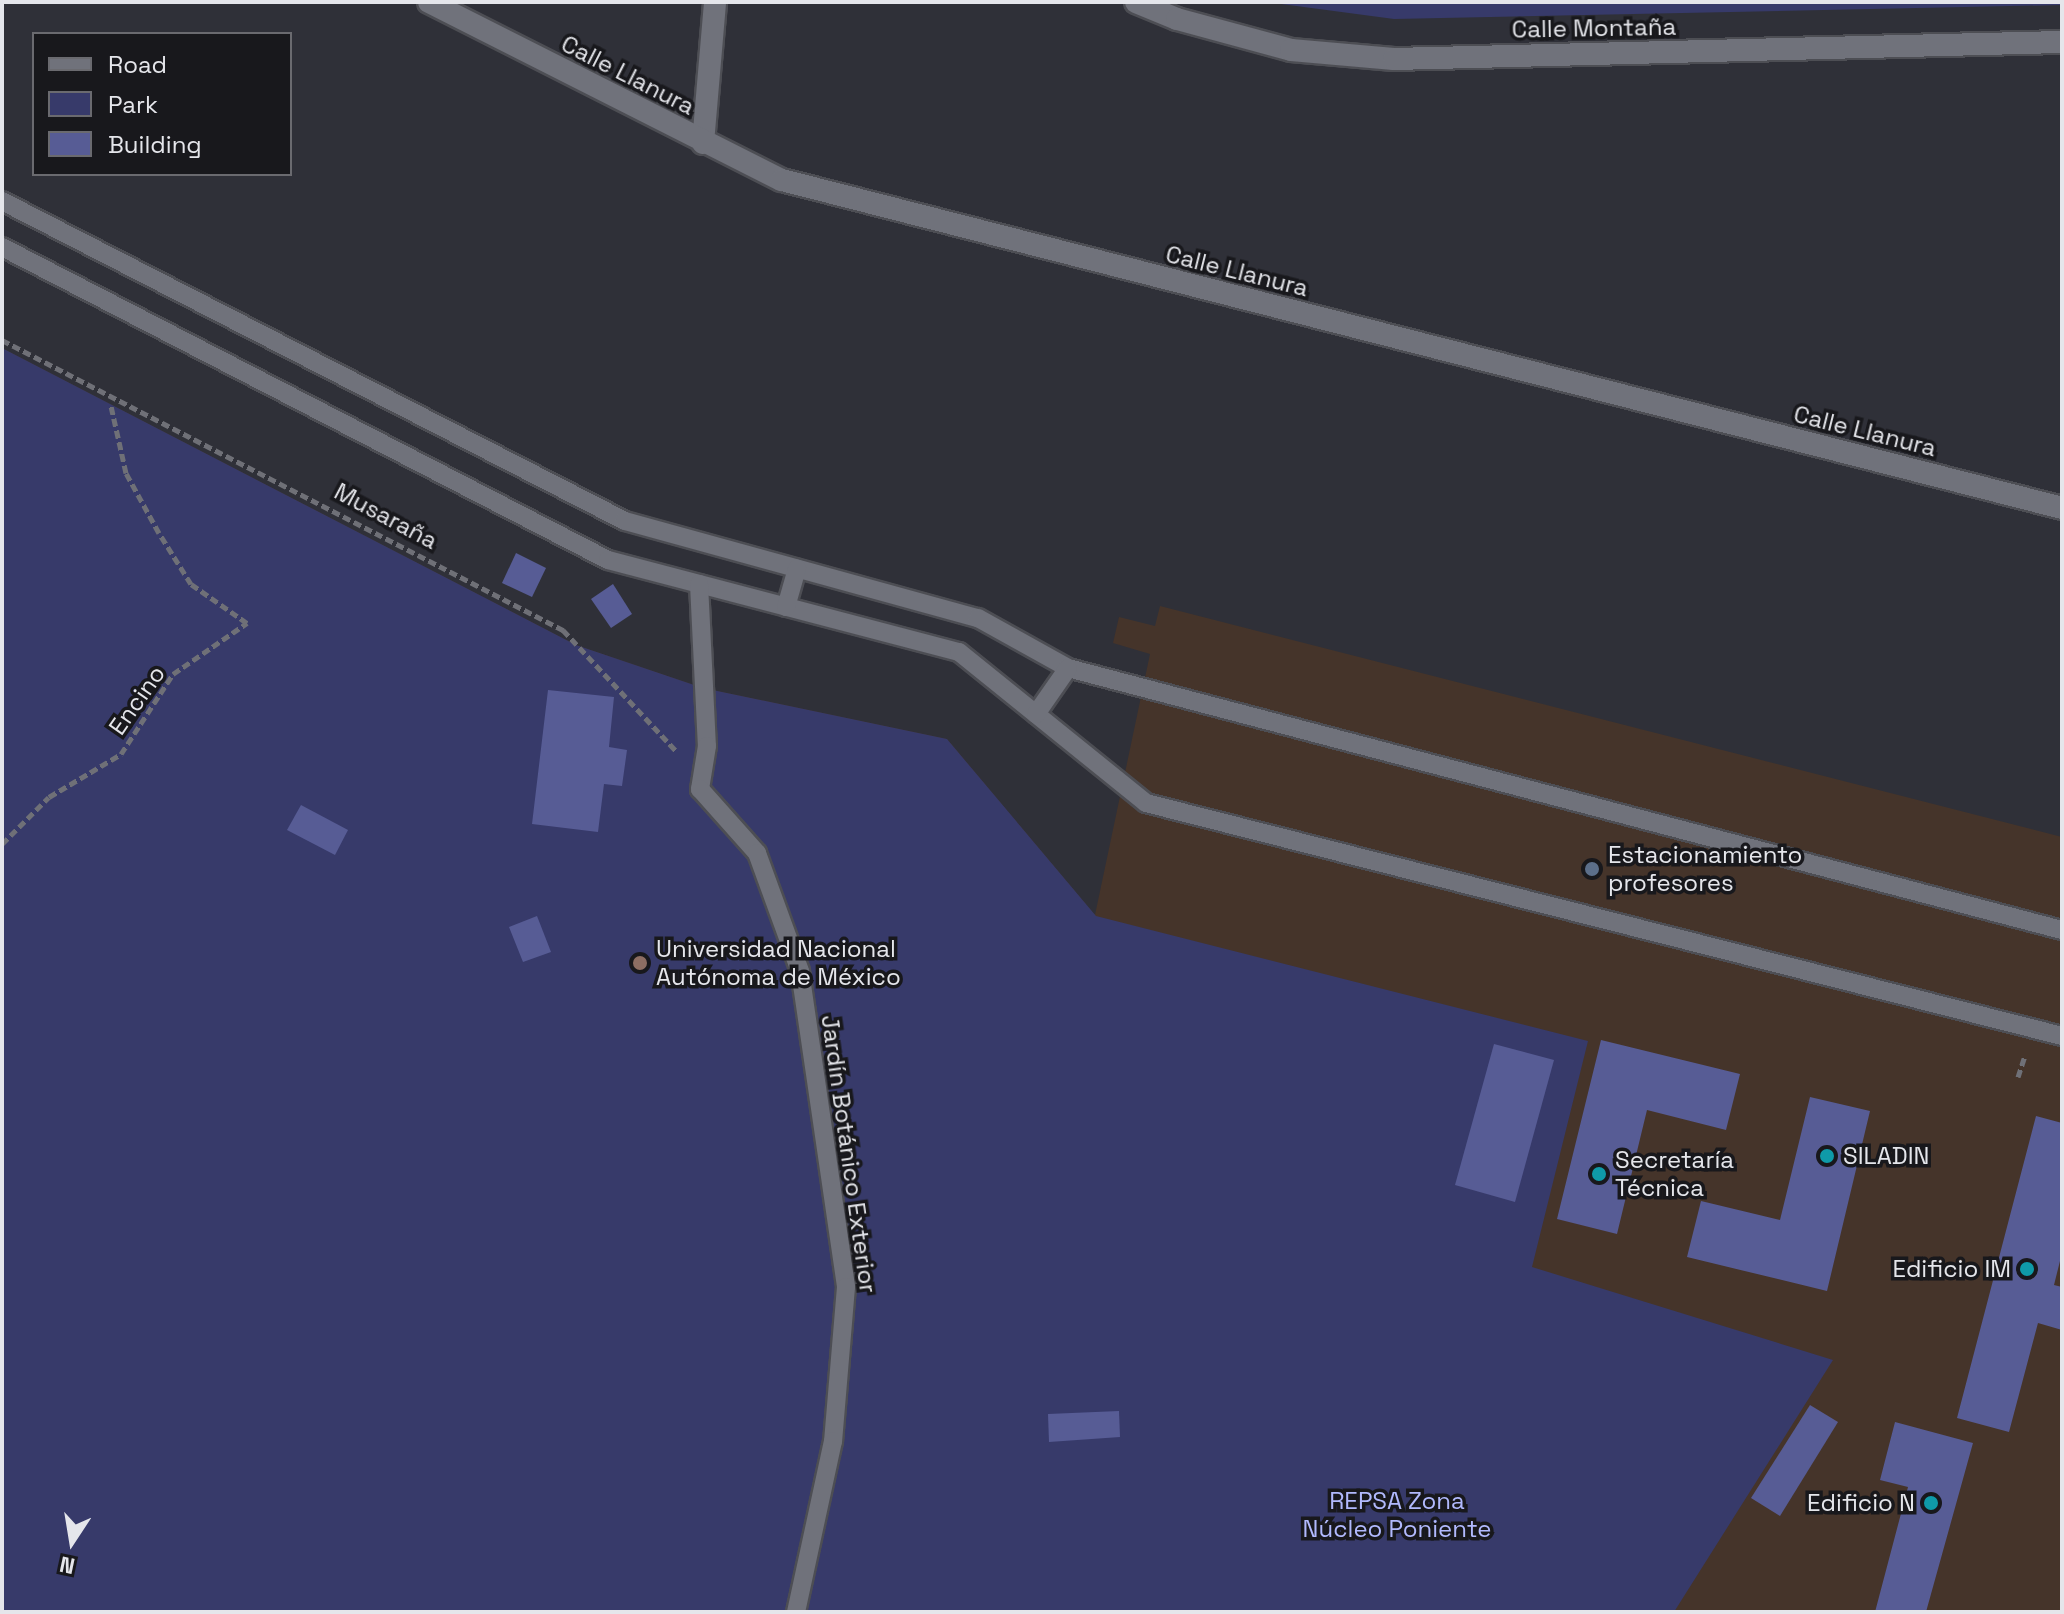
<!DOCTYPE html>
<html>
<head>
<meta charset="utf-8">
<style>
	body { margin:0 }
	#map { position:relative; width:2064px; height:1614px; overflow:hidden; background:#2f3038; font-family:"Space Grotesk",sans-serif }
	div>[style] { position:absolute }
	.education>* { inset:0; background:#45342a }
	.green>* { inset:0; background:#373a6a }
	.building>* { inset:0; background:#575c95 }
	.path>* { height:5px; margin-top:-2.5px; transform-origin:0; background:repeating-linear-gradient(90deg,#6f7077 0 8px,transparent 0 12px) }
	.roads { filter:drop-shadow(2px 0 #4d4e54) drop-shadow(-2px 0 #4d4e54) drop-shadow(0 2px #4d4e54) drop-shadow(0 -2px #4d4e54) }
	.service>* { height:18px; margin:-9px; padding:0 9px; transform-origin:9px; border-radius:9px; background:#70727b }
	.minor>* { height:22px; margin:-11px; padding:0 11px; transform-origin:11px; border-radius:11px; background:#70727b }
	.tertiary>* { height:22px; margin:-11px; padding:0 11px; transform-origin:11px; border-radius:11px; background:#70727b }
	.dots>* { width:22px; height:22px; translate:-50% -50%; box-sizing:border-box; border:4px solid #18181c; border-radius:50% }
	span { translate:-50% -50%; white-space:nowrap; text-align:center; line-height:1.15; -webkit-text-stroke:7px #18181c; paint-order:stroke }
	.street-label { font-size:24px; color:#e5e6eb }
	.poi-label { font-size:24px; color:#e5e6eb }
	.left { translate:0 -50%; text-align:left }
	.right { translate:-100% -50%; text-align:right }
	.park-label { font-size:24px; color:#b1b9fd }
	.frame { position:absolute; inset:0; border:4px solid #e5e6eb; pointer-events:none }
	.legend { position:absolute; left:32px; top:32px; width:260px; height:144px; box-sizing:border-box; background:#18181c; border:2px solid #6a6a6f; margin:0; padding:10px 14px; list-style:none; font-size:24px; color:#e5e6eb }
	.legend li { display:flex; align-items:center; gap:16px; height:40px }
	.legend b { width:40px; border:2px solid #6a6a6f }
	.north { position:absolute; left:32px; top:1502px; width:80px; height:80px; -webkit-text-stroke:6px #18181c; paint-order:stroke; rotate:192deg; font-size:22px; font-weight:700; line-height:32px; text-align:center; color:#e5e6eb }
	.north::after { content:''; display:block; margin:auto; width:28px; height:36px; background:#e5e6eb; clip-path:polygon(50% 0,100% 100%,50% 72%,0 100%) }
</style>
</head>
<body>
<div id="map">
	<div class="education">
		<i style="clip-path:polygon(2px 348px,576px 645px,703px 688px,947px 739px,1095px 915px,1150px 654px,1113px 643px,1119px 617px,1155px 626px,1160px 606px,2062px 837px,2062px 1612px,2px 1612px)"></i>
	</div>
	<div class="green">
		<i style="clip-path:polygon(1267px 2px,2062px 2px,2062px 5px,1394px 19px)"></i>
		<i style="clip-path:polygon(2px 348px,576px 645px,703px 688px,947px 739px,1096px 916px,1588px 1041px,1532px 1267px,1833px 1360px,1674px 1612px,2px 1612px)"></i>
	</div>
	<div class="building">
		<i style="clip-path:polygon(516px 553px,546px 568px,532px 597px,502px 583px)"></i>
		<i style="clip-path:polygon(613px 584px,632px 614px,611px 628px,591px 599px)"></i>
		<i style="clip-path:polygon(548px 690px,614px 697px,609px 747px,627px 750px,622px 786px,604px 784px,598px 832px,532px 824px)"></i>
		<i style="clip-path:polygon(301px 805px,348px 830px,335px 855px,287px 830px)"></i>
		<i style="clip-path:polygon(537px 916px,551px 952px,523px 962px,509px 927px)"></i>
		<i style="clip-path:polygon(1601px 1040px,1740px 1074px,1726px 1130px,1647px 1110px,1617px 1234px,1557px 1219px)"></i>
		<i style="clip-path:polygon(1494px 1044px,1554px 1060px,1515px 1202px,1455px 1185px)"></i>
		<i style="clip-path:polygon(1810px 1097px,1870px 1111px,1827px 1291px,1687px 1257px,1701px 1201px,1780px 1220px)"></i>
		<i style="clip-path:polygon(2036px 1116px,2062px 1123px,2062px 1253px,2054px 1285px,2062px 1287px,2062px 1330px,2038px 1323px,2009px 1432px,1957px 1418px)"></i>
		<i style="clip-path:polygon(1810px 1405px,1838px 1422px,1780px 1516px,1751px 1498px)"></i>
		<i style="clip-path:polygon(1119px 1411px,1120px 1437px,1049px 1442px,1048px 1414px)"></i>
		<i style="clip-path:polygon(1895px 1422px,1973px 1443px,1926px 1612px,1875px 1612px,1908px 1487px,1880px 1480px)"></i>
	</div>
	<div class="path">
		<i style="left:2px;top:340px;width:632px;rotate:27.34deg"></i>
		<i style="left:563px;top:630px;width:167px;rotate:46.9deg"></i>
		<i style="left:2px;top:844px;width:66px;rotate:-45deg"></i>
		<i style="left:49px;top:797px;width:84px;rotate:-30.8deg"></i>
		<i style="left:121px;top:754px;width:95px;rotate:-57deg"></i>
		<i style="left:173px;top:674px;width:90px;rotate:-34.6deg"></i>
		<i style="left:247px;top:623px;width:68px;rotate:-145.1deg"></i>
		<i style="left:191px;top:584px;width:60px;rotate:-122.1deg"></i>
		<i style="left:159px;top:533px;width:68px;rotate:-118.8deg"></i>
		<i style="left:126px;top:473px;width:69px;rotate:-102.6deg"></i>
		<i style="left:2018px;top:1077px;width:23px;rotate:-72deg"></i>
	</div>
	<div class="roads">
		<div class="service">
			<i style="left:2px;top:201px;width:700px;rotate:27.19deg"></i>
			<i style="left:625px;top:521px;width:366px;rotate:15.4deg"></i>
			<i style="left:978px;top:618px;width:103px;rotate:29.1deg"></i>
			<i style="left:1068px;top:668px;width:1028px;rotate:14.77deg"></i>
			<i style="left:2px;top:247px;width:682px;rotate:27.32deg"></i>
			<i style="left:608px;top:560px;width:363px;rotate:14.7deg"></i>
			<i style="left:959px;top:652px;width:240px;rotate:38.9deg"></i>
			<i style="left:1146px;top:803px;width:945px;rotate:14.27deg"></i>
			<i style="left:699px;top:584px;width:162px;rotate:87.2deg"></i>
			<i style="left:707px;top:746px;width:44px;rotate:99.2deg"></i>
			<i style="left:700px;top:789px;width:86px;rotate:48.3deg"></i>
			<i style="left:757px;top:853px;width:126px;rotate:70deg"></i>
			<i style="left:800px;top:971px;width:319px;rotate:81.7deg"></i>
			<i style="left:846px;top:1287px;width:155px;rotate:94.8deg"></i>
			<i style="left:833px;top:1441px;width:175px;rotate:102.2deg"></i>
			<i style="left:786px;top:607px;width:40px;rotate:-74deg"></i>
			<i style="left:1036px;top:714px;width:56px;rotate:-55.2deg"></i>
		</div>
		<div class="minor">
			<i style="left:1136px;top:2px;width:44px;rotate:22.5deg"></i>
			<i style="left:1177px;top:19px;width:118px;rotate:15.2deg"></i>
			<i style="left:1291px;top:50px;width:103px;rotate:5deg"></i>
			<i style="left:1394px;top:59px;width:668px;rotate:-1.46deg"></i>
			<i style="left:703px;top:143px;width:142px;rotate:-85.1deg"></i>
		</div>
		<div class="tertiary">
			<i style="left:429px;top:2px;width:395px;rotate:26.8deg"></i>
			<i style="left:782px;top:180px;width:1321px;rotate:14.37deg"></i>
		</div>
	</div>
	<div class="dots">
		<i style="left:1592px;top:869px;background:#5c6f8a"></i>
		<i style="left:640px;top:963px;background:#8d6e63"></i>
		<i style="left:1827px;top:1156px;background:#0f9aa8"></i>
		<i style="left:1599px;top:1174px;background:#0f9aa8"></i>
		<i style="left:2027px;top:1269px;background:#0f9aa8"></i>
		<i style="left:1931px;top:1503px;background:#0f9aa8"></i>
	</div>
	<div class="street-label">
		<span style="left:1594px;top:28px;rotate:-1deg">Calle Montaña</span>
		<span style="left:628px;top:75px;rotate:27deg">Calle Llanura</span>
		<span style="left:1237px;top:271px;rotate:14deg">Calle Llanura</span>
		<span style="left:1865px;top:431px;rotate:14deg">Calle Llanura</span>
		<span style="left:386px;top:516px;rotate:28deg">Musaraña</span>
		<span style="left:137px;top:700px;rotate:-55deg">Encino</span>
		<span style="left:849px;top:1154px;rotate:82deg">Jardín Botánico Exterior</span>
	</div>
	<div class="poi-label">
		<span class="left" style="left:1608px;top:869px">Estacionamiento<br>profesores</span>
		<span class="left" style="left:656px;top:963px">Universidad Nacional<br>Autónoma de México</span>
		<span class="left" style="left:1843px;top:1156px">SILADIN</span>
		<span class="left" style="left:1615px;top:1174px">Secretaría<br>Técnica</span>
		<span class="right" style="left:2011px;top:1269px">Edificio IM</span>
		<span class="right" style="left:1915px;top:1503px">Edificio N</span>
	</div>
	<div class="park-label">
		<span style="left:1397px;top:1515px">REPSA Zona<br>Núcleo Poniente</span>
	</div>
	<div class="frame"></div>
	<ul class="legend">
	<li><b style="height:10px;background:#70727b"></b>Road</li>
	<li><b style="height:22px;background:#373a6a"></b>Park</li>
	<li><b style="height:22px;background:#575c95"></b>Building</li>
	</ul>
	<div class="north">N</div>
</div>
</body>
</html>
